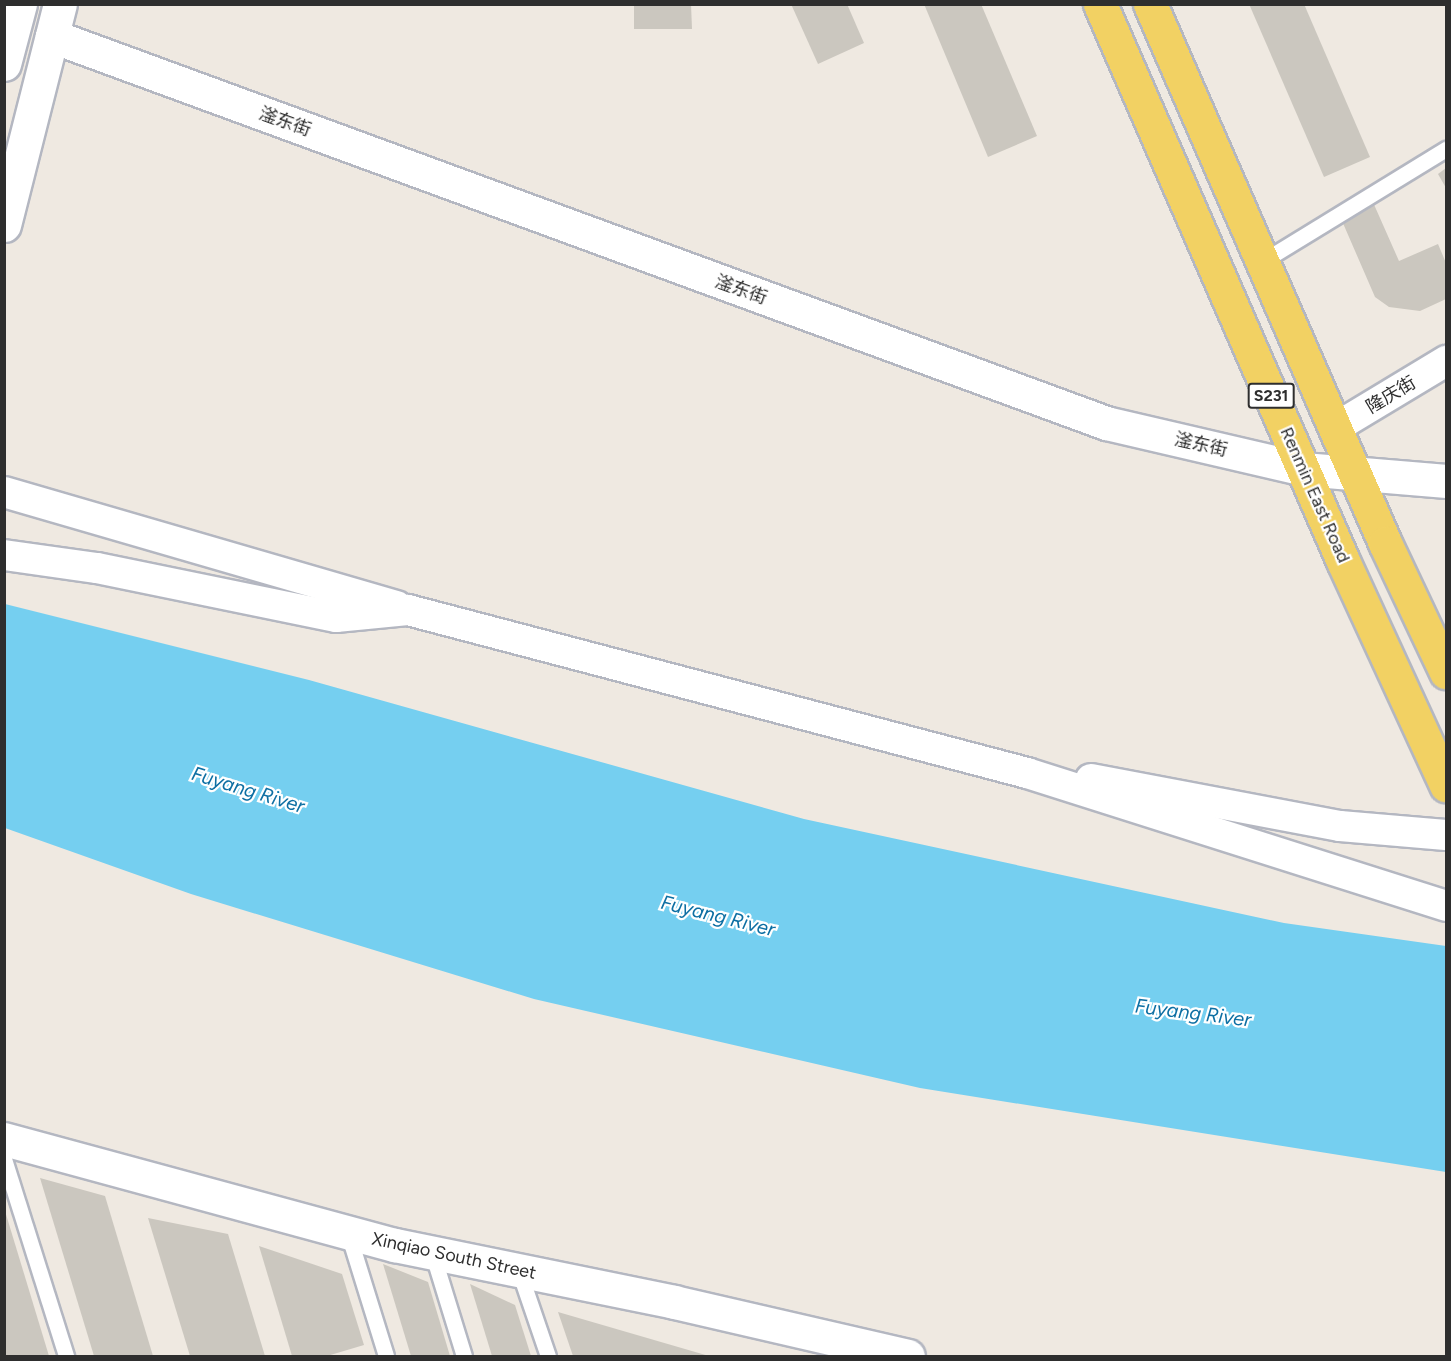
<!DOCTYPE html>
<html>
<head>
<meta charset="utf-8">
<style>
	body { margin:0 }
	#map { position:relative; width:1451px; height:1361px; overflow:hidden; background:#efe9e1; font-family:Figtree,"Noto Sans SC",sans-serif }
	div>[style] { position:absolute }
	.water>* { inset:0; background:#75cff0 }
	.building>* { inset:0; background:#cbc7bf }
	.roads { filter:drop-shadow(2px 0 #b4b7c1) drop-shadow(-2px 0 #b4b7c1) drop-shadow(0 2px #b4b7c1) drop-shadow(0 -2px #b4b7c1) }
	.lane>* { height:15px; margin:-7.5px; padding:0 7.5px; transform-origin:7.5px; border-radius:7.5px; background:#fff }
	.street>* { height:30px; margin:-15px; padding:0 15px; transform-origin:15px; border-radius:15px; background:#fff }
	.secondary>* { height:33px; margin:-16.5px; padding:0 16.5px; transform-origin:16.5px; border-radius:16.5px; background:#fff }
	.primary>* { height:33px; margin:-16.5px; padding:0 16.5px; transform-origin:16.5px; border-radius:16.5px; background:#f2d163 }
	span { translate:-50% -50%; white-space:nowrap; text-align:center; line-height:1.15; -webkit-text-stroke:4.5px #fff; paint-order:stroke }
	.shield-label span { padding:2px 4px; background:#fff; border:2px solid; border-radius:4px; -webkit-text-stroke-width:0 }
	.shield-label { font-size:16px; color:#2e2e2e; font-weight:700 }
	.street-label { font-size:18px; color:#2e2e2e }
	.water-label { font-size:20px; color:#0d6fa3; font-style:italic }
	.frame { position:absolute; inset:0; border:6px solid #2e2e2e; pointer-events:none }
</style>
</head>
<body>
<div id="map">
	<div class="water">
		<i style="clip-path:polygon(5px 604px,309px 680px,804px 819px,1284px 923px,1446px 946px,1446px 1172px,920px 1088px,534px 999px,191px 894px,5px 828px)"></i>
	</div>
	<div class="building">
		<i style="clip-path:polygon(634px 4px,691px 4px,692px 29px,634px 29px)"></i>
		<i style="clip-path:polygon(791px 4px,847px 4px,864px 43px,818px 64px)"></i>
		<i style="clip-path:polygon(924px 4px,981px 4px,1037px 136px,988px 157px)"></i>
		<i style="clip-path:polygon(1249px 4px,1304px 4px,1370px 157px,1324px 177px)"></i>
		<i style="clip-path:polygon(1446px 168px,1446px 188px,1438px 174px)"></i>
		<i style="clip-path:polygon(1372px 200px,1399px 261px,1438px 244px,1446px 263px,1446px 299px,1420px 311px,1389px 307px,1375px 297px,1339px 214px)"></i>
		<i style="clip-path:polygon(40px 1178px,105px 1196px,153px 1356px,94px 1356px)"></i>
		<i style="clip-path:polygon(4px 1211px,5px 1211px,49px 1356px,4px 1356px)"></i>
		<i style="clip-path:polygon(148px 1218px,228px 1234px,265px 1356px,190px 1356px)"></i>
		<i style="clip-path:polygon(259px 1246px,342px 1274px,364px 1345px,327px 1356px,292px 1356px)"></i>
		<i style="clip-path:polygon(383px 1264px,428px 1282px,450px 1356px,411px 1356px)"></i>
		<i style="clip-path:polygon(470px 1284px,515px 1305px,531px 1356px,492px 1356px)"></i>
		<i style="clip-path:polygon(558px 1312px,709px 1356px,573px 1356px)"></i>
	</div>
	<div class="roads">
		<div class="lane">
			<i style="left:1263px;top:261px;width:215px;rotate:-31.5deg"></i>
			<i style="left:4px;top:1159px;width:207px;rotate:72.5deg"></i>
			<i style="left:348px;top:1233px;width:129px;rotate:72.8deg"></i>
			<i style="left:432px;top:1252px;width:109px;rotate:72.9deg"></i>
			<i style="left:519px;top:1271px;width:90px;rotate:71.2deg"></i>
		</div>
		<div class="street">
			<i style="left:1335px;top:428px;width:130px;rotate:-31.1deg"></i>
			<i style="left:4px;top:492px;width:409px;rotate:16.2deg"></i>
			<i style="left:4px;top:555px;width:94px;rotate:8deg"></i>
			<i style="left:97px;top:568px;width:244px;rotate:11.6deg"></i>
			<i style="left:336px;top:617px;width:72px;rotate:-5.6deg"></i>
			<i style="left:408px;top:610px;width:640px;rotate:14.75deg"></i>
			<i style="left:1027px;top:773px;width:440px;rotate:17.6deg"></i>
			<i style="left:1091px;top:779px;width:253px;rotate:10.7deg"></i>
			<i style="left:1340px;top:826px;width:106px;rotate:4.9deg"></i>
		</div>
		<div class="secondary">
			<i style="left:52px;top:36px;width:1123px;rotate:20.16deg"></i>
			<i style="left:1106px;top:423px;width:202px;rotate:13.1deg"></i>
			<i style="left:1303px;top:469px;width:144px;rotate:4.8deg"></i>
			<i style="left:4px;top:64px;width:62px;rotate:-75.1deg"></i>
			<i style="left:4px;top:225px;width:228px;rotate:-75.8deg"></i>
			<i style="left:4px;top:1139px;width:405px;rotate:15.2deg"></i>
			<i style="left:395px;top:1245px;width:285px;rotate:11.5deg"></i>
			<i style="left:674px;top:1302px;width:240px;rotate:13deg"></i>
		</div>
		<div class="primary">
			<i style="left:1100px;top:4px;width:608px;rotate:66.43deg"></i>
			<i style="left:1343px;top:561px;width:247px;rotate:65.3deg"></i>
			<i style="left:1150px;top:4px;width:588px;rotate:66.44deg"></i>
			<i style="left:1385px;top:543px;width:143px;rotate:64.7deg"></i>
		</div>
	</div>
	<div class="shield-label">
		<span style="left:1271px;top:396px">S231</span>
	</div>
	<div class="street-label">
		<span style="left:285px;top:122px;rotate:20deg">滏东街</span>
		<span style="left:741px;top:290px;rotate:20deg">滏东街</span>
		<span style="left:1391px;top:395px;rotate:-31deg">隆庆街</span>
		<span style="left:1201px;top:445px;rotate:13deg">滏东街</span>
		<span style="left:1315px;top:495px;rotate:66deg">Renmin East Road</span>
		<span style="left:454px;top:1256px;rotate:12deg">Xinqiao South Street</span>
	</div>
	<div class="water-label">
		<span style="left:248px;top:790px;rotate:17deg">Fuyang River</span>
		<span style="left:718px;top:916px;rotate:14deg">Fuyang River</span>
		<span style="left:1193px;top:1013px;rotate:7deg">Fuyang River</span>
	</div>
	<div class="frame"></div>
</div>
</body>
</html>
